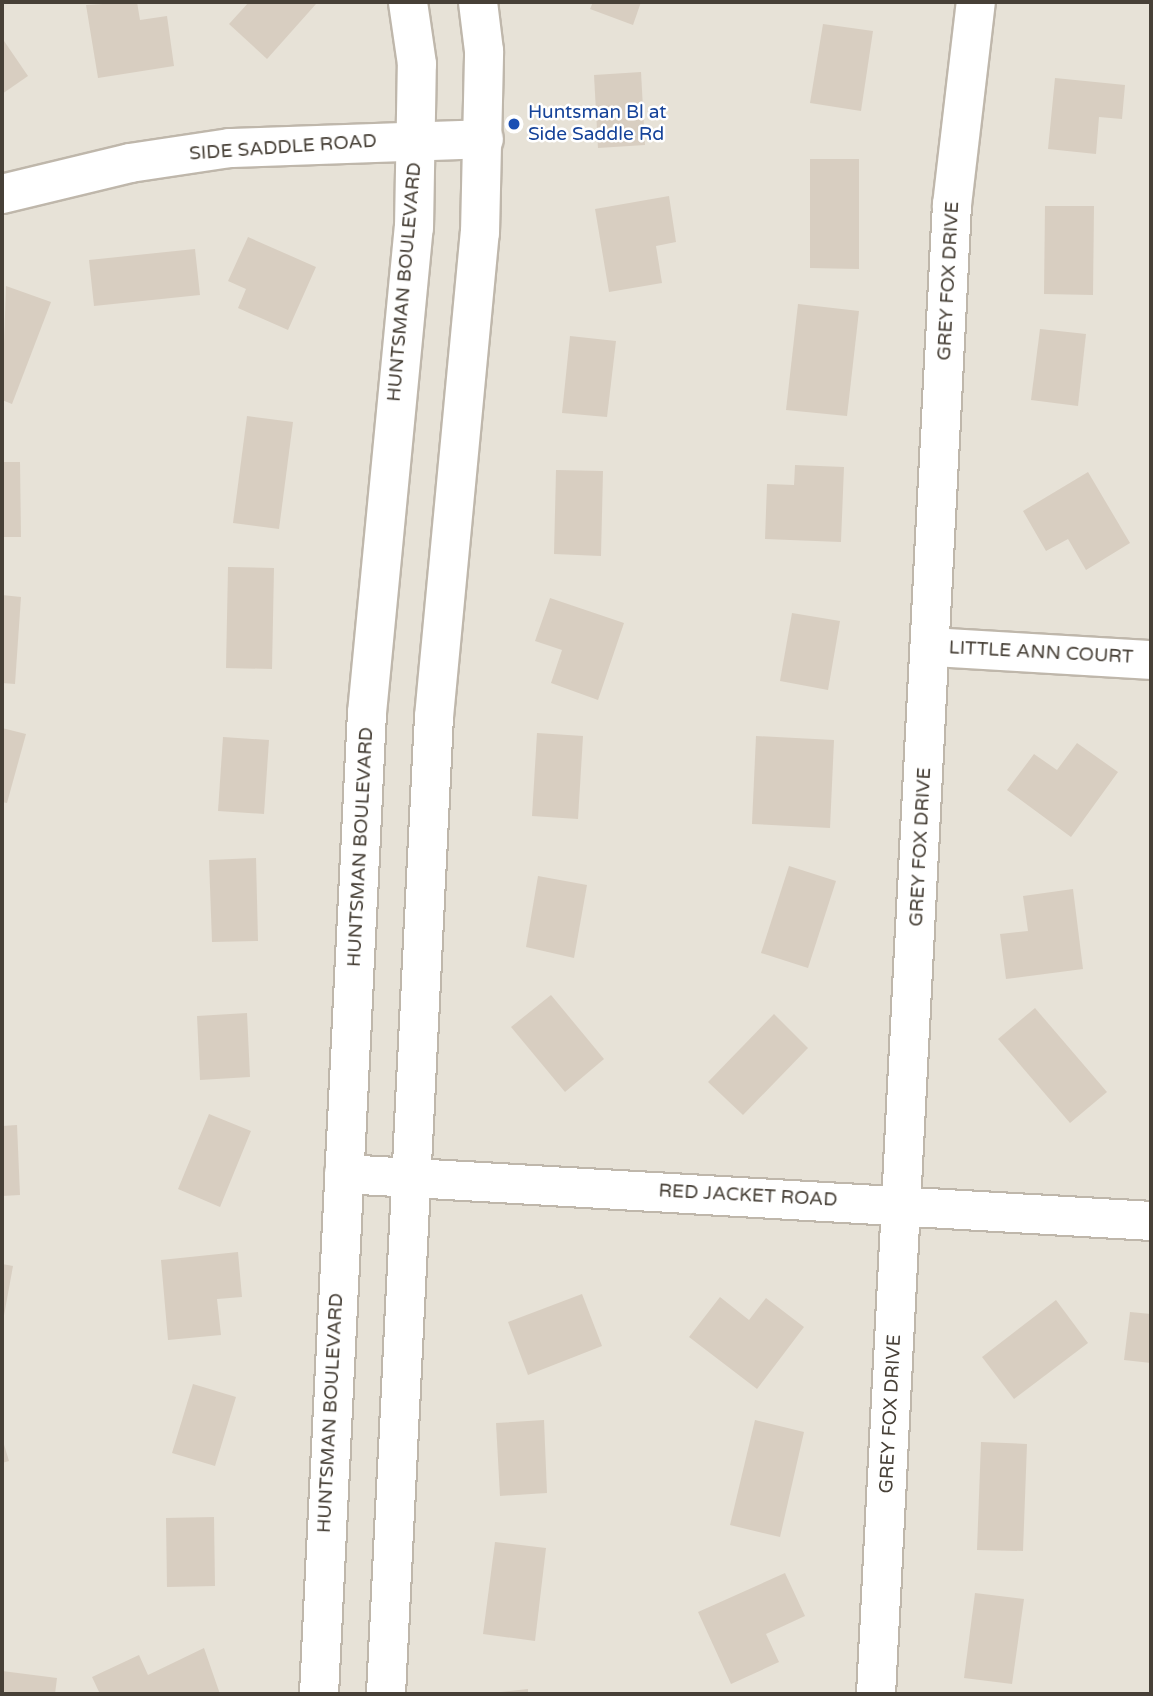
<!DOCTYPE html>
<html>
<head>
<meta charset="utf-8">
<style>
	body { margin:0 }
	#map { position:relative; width:1153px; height:1696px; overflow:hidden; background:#f4f0e9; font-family:"Varela Round",sans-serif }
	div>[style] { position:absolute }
	.residential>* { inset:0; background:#e7e2d7 }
	.building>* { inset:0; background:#d8cec1 }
	.roads { filter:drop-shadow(2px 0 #bfb7ab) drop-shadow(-2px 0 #bfb7ab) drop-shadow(0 2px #bfb7ab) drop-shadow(0 -2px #bfb7ab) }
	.minor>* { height:38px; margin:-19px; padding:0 19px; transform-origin:19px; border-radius:19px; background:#fff }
	.tertiary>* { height:38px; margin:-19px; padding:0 19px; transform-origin:19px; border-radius:19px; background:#fff }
	.dots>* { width:19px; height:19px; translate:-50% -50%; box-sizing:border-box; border:4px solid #fff; border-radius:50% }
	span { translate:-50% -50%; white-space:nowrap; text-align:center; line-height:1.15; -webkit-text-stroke:5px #fff; paint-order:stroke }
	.transit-label { font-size:19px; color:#164399 }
	.left { translate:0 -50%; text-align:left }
	.street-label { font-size:19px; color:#474037 }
	.frame { position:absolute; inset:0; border:4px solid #474037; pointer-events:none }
</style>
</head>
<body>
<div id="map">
	<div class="residential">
		<i style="clip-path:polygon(2px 2px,1151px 2px,1151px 1694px,2px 1694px)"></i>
	</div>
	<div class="building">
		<i style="clip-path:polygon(137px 2px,140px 20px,167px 16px,174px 66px,98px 78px,86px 5px)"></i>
		<i style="clip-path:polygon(249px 2px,314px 2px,316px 4px,267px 59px,229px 24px)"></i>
		<i style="clip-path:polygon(593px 2px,641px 2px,633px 25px,590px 9px)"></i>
		<i style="clip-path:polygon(823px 24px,873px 31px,861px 111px,810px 103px)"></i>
		<i style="clip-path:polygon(2px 38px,28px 76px,2px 94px)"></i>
		<i style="clip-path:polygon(641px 72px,645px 145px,598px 148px,594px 75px)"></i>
		<i style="clip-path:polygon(1055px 78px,1125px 85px,1122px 119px,1099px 117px,1096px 154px,1048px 149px)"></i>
		<i style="clip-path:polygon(810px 159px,859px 159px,859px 269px,810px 268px)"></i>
		<i style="clip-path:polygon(669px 196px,676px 242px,656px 246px,662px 283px,609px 292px,595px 209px)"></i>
		<i style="clip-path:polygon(1045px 206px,1094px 206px,1093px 295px,1044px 294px)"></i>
		<i style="clip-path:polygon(248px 237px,316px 267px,288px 330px,238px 308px,246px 289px,228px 281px)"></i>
		<i style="clip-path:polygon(195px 249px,200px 295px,94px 306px,89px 260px)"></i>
		<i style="clip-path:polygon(6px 286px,51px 302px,12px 404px,2px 400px)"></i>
		<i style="clip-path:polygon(798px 304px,859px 311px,847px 416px,786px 410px)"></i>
		<i style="clip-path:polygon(1040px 329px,1086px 334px,1078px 406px,1031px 400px)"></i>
		<i style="clip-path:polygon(570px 336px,616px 341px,607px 417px,562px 413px)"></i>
		<i style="clip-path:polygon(247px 416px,293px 422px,279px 529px,233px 523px)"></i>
		<i style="clip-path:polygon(2px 462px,20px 462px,21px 537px,2px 537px)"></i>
		<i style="clip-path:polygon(795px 465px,844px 467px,841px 542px,765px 539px,767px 484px,794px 485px)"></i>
		<i style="clip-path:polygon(556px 470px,603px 471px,601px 556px,554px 554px)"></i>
		<i style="clip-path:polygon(1088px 472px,1130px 543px,1086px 570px,1068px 539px,1046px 551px,1023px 511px)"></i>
		<i style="clip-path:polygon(228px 567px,274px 568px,272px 669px,226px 668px)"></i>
		<i style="clip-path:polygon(2px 595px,21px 597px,15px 684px,2px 683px)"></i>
		<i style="clip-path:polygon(550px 598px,624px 623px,598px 700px,551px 683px,562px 650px,535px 641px)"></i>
		<i style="clip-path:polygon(792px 613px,840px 621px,828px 690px,780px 681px)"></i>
		<i style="clip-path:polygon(2px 728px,26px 734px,7px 803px,2px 802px)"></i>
		<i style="clip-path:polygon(537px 733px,583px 736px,578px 819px,532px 816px)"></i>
		<i style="clip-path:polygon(756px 736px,834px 740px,830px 828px,752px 824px)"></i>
		<i style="clip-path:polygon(223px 737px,269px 740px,264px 814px,218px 811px)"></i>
		<i style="clip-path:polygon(1077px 743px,1118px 772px,1071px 837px,1007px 790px,1034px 754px,1057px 770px)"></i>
		<i style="clip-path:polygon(256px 858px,258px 941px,212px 942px,209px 860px)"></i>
		<i style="clip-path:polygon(789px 866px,836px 881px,808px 968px,761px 953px)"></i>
		<i style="clip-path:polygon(538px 876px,587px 885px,574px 958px,526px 947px)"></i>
		<i style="clip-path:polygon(1073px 889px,1083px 969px,1006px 979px,1000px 934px,1028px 931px,1023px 896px)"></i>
		<i style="clip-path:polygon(551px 995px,604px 1059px,565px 1092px,511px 1027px)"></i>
		<i style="clip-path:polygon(1035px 1008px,1107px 1092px,1070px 1123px,998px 1039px)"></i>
		<i style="clip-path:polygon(247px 1013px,250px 1077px,200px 1080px,197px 1016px)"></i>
		<i style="clip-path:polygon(774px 1014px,808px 1048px,743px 1115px,708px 1082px)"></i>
		<i style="clip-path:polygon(209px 1114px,251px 1131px,220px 1207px,178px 1189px)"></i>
		<i style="clip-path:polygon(17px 1125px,20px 1195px,2px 1196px,2px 1126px)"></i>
		<i style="clip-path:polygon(238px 1252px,242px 1297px,217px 1299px,221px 1335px,168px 1340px,161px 1260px)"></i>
		<i style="clip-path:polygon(2px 1264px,13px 1266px,3px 1321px,2px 1321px)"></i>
		<i style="clip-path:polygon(582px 1294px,602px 1346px,528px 1375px,508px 1322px)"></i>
		<i style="clip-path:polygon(720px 1297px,749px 1320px,766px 1298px,804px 1327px,757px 1389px,689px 1337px)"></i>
		<i style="clip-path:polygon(1056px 1300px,1088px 1343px,1014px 1399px,982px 1357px)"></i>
		<i style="clip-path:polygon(1130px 1312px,1151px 1314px,1151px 1363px,1124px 1360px)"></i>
		<i style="clip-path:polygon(193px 1384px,236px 1397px,215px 1466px,172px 1453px)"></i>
		<i style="clip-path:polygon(544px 1420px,547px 1493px,500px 1496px,496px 1423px)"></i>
		<i style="clip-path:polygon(755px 1420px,804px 1432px,780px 1537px,730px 1525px)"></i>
		<i style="clip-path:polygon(2px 1438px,9px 1461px,2px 1463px)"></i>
		<i style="clip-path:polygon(981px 1442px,1027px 1444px,1023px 1551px,977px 1550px)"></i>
		<i style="clip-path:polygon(214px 1517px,215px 1586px,167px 1587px,166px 1518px)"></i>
		<i style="clip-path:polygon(495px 1542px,546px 1548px,535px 1641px,483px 1634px)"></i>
		<i style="clip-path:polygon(785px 1573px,805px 1616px,766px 1634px,779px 1662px,731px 1684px,698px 1612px)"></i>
		<i style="clip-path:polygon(975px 1593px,1024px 1599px,1012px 1684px,964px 1678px)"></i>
		<i style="clip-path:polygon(204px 1648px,220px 1694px,100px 1694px,92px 1677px,139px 1655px,148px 1675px)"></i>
		<i style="clip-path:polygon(2px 1671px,57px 1678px,55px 1694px,2px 1694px)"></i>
		<i style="clip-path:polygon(528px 1689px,528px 1694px,500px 1694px,500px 1692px)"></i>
	</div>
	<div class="roads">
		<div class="minor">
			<i style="left:2px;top:194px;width:132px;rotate:-13.6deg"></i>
			<i style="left:130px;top:163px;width:101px;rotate:-8.5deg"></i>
			<i style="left:230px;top:148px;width:254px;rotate:-2deg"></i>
			<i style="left:932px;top:647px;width:219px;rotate:3.4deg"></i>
			<i style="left:344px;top:1174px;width:808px;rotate:3.33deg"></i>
			<i style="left:876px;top:1694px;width:1491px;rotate:-87.08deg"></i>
			<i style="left:952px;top:205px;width:204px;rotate:-83.3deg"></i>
		</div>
		<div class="tertiary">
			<i style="left:319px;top:1694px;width:982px;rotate:-87.2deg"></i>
			<i style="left:367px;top:713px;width:487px;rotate:-84.5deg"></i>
			<i style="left:414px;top:228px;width:164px;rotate:-89deg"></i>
			<i style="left:417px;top:64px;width:63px;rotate:-98.3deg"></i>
			<i style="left:386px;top:1694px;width:978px;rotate:-87.19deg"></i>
			<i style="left:434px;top:717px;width:486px;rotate:-84.6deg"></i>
			<i style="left:480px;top:233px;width:182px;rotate:-88.7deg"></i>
			<i style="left:484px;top:51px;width:49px;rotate:-97deg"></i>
		</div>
	</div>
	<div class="dots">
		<i style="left:514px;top:124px;background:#1a4fb4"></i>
	</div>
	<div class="transit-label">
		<span class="left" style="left:528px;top:124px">Huntsman Bl at<br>Side Saddle Rd</span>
	</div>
	<div class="street-label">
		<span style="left:283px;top:148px;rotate:-4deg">SIDE SADDLE ROAD</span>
		<span style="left:949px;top:281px;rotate:-87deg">GREY FOX DRIVE</span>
		<span style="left:405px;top:282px;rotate:-85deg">HUNTSMAN BOULEVARD</span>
		<span style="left:1041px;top:653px;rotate:3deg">LITTLE ANN COURT</span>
		<span style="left:361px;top:847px;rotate:-87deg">HUNTSMAN BOULEVARD</span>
		<span style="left:921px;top:847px;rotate:-87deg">GREY FOX DRIVE</span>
		<span style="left:748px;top:1196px;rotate:3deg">RED JACKET ROAD</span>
		<span style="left:331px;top:1413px;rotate:-87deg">HUNTSMAN BOULEVARD</span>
		<span style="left:891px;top:1414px;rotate:-87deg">GREY FOX DRIVE</span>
	</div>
	<div class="frame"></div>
</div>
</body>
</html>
